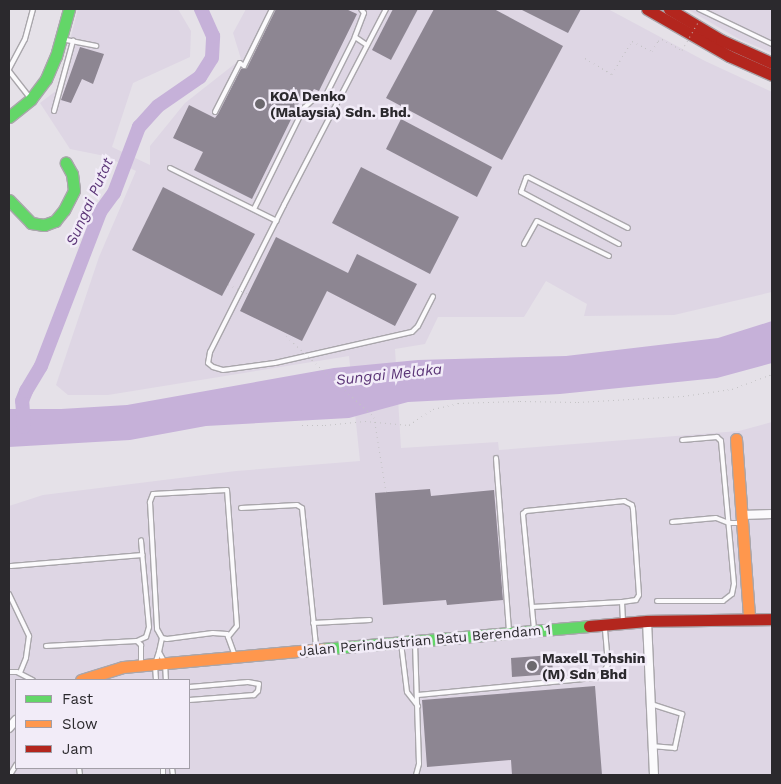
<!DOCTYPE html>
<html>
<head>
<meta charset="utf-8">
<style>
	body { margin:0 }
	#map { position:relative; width:781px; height:784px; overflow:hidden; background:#e5e1e8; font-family:"Work Sans",sans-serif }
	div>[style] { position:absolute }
	.built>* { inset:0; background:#ded6e4 }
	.water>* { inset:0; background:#c6b1d9 }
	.river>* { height:14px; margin:-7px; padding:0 7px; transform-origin:7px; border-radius:7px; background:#c6b1d9 }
	.building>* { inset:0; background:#8d8692 }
	.path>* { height:1px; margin-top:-0.5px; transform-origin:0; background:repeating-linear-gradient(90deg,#c3c2c4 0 1px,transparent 0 5px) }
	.roads { filter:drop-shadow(1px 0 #a9a6ab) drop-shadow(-1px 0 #a9a6ab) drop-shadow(0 1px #a9a6ab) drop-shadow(0 -1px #a9a6ab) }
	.lane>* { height:4px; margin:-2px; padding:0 2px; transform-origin:2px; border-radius:2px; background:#fbfafc }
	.street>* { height:8px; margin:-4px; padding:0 4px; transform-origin:4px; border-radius:4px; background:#fbfafc }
	.fast>* { height:11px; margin:-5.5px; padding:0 5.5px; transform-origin:5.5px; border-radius:5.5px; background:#63d668 }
	.slow>* { height:11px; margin:-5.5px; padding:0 5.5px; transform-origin:5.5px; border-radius:5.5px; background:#ff974d }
	.jam>* { height:11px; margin:-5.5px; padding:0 5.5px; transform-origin:5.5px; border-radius:5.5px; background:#b3261e }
	.path-bridge>* { height:1px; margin-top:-0.5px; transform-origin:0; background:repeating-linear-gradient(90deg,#c3c2c4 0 1px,transparent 0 5px) }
	.dots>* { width:14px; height:14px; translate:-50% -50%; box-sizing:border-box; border:2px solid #f2ecf8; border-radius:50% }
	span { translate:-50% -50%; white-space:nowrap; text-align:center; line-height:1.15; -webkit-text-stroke:5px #f2ecf8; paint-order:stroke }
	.poi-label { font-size:14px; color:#2b292d; font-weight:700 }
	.left { translate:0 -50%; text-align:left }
	.street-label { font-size:14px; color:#2b292d }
	.water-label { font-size:15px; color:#5b3577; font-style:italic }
	.frame { position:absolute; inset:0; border:10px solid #2b292d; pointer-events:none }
	.legend { position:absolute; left:15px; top:679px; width:175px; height:90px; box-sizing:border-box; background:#f2ecf8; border:1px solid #a29ea7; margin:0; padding:6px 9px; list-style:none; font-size:15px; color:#2b292d }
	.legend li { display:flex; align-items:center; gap:10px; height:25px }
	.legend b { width:25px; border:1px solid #a29ea7 }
</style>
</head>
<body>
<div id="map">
	<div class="built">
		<i style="clip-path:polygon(evenodd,78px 9px,178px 9px,191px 31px,190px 57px,133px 83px,112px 147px,150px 165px,150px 146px,185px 103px,241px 59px,233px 33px,246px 9px,608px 9px,705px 61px,772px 92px,772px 292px,674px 315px,584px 316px,587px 304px,546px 281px,524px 317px,438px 317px,425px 344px,395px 349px,401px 448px,498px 442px,499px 450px,739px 431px,772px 422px,772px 775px,9px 775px,9px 506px,43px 495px,236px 471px,360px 461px,349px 356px,108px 395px,68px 395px,56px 385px,99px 257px,136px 171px,105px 156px,70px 149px,40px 103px,57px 90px,78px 9px,16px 680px,189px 680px,189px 768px,16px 768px,16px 680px)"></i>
		<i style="clip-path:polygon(687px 9px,772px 9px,772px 53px,739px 39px)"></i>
	</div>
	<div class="water">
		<i style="clip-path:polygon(772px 321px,772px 363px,717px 378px,560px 394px,408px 402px,349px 418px,206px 426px,130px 440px,9px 447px,9px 409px,61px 409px,127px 405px,334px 368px,418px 360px,566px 356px,718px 338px)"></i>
	</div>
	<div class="river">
		<i style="left:24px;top:427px;width:26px;rotate:-94deg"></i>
		<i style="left:22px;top:401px;width:11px;rotate:-68deg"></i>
		<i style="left:26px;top:391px;width:29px;rotate:-59deg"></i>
		<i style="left:41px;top:366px;width:165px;rotate:-69deg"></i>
		<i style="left:100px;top:212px;width:24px;rotate:-54deg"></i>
		<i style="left:114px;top:193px;width:71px;rotate:-69.3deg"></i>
		<i style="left:139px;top:127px;width:28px;rotate:-48deg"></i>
		<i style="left:158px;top:106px;width:51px;rotate:-34.6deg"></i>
		<i style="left:200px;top:77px;width:22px;rotate:-58deg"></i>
		<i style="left:212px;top:58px;width:22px;rotate:-87deg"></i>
		<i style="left:213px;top:36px;width:30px;rotate:-114deg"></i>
	</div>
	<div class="building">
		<i style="clip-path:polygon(276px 9px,346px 9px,357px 14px,319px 91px,314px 89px,306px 101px,301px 99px,252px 199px,194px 170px,203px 152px,173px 138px,189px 105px,215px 118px,218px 114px,241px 69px,247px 68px)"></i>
		<i style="clip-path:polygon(393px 9px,418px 9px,391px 60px,372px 50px)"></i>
		<i style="clip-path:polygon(434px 9px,494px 9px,563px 46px,502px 160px,386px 98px)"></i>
		<i style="clip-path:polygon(520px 9px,581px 9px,568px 33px)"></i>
		<i style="clip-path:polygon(80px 47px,104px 54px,93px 84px,82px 79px,71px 103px,61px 100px)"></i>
		<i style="clip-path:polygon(401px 119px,492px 167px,477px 197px,386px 149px)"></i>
		<i style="clip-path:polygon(361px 167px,459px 217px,430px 274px,332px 223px)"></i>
		<i style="clip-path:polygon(163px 187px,255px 234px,222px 296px,132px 250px)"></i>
		<i style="clip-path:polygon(276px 237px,348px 273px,357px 254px,417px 284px,395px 326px,327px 291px,302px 341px,240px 311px)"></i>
		<i style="clip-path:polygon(430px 489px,431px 496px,494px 490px,503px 600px,447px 605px,446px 600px,383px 605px,375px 493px)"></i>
		<i style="clip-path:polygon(552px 655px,553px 674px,512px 677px,511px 658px)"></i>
		<i style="clip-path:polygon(595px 686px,602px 775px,512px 775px,511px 760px,427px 767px,422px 700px)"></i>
	</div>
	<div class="path">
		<i style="left:585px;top:58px;width:31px;rotate:31deg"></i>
		<i style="left:612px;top:74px;width:39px;rotate:-59deg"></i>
		<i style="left:632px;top:41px;width:22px;rotate:27deg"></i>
		<i style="left:652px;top:51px;width:12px;rotate:-59deg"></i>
		<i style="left:658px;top:41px;width:4px;rotate:-27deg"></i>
		<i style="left:662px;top:39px;width:23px;rotate:29deg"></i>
		<i style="left:302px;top:425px;width:23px"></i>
		<i style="left:325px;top:425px;width:40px;rotate:-5.7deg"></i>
		<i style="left:365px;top:421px;width:44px;rotate:5.2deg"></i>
		<i style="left:409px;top:425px;width:29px;rotate:-34deg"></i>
		<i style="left:433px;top:409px;width:26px;rotate:-13deg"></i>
		<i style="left:458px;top:403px;width:62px;rotate:-1.8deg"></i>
		<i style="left:520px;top:401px;width:58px;rotate:1deg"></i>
		<i style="left:578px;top:402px;width:105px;rotate:-3.3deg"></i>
		<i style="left:683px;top:396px;width:49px;rotate:-8.1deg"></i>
		<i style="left:732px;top:389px;width:43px;rotate:-20.6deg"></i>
	</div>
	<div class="roads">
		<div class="lane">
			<i style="left:361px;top:9px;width:5px;rotate:53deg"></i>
			<i style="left:364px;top:13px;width:26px;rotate:111deg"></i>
			<i style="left:355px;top:37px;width:14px;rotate:34deg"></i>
			<i style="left:386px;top:9px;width:221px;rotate:117.5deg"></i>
			<i style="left:284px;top:205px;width:165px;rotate:116.7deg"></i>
			<i style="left:210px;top:352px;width:11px;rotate:100deg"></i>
			<i style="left:208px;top:363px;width:6px;rotate:39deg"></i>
			<i style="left:213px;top:367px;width:10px;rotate:17deg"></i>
			<i style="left:223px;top:370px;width:52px;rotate:-7.7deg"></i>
			<i style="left:275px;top:363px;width:140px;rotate:-12.8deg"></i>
			<i style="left:412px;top:332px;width:8px;rotate:-45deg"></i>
			<i style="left:418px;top:326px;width:33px;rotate:-63deg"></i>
			<i style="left:699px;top:9px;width:81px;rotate:25.6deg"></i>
			<i style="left:61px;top:39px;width:36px;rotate:11deg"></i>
			<i style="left:9px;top:69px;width:34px;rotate:-62deg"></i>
			<i style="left:25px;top:39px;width:31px;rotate:-75deg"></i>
			<i style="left:9px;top:71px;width:34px;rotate:52deg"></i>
			<i style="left:54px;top:111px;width:73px;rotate:-74.8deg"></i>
			<i style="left:215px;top:112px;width:55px;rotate:-63deg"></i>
			<i style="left:240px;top:63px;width:5px;rotate:37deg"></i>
			<i style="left:244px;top:66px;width:64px;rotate:-63.8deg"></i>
			<i style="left:170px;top:168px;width:119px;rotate:26.4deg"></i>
			<i style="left:254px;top:209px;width:113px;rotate:-63.7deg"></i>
			<i style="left:304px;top:108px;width:18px;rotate:-43deg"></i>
			<i style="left:317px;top:96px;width:8px;rotate:23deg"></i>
			<i style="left:324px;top:99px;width:69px;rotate:-63.4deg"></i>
			<i style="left:524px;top:244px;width:26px;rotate:-61deg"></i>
			<i style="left:537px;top:221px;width:80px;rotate:25.9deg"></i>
			<i style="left:619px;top:244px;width:111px;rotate:-152deg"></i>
			<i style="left:521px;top:192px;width:15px;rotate:-70deg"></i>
			<i style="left:526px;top:178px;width:2px;rotate:-27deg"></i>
			<i style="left:528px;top:177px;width:112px;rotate:27deg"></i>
			<i style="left:496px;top:458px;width:173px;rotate:85.7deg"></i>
			<i style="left:241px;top:508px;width:56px;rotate:-3.1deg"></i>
			<i style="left:297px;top:505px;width:6px;rotate:31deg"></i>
			<i style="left:302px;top:508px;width:140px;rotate:84.2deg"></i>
			<i style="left:672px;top:522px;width:44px;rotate:-5.2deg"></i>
			<i style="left:716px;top:518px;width:14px;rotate:21deg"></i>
			<i style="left:729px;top:523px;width:11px"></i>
			<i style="left:11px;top:566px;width:132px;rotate:-4.8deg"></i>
			<i style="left:9px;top:594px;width:47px;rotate:64.5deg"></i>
			<i style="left:29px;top:636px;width:22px;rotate:98deg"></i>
			<i style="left:26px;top:658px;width:16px;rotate:112deg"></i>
			<i style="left:657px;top:601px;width:66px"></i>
			<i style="left:723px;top:601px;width:11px;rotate:-38deg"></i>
			<i style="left:732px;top:594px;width:10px;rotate:-79deg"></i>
			<i style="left:734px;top:584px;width:144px;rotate:-95.2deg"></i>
			<i style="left:721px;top:441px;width:6px;rotate:-135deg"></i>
			<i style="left:717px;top:437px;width:35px;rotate:175deg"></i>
			<i style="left:532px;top:607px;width:90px;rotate:-3.2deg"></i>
			<i style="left:313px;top:623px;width:57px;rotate:-3deg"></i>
			<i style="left:534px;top:629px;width:116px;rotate:-95.5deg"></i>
			<i style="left:523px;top:514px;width:4px;rotate:-45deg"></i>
			<i style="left:526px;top:511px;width:99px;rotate:-5.8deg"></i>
			<i style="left:624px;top:501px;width:9px;rotate:27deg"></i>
			<i style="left:632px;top:505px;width:4px;rotate:76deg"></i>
			<i style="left:633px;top:509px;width:86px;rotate:86deg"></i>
			<i style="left:639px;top:595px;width:6px;rotate:121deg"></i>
			<i style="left:636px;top:600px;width:14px;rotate:172deg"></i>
			<i style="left:622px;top:602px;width:19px;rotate:87deg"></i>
			<i style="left:228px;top:637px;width:14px;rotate:-51deg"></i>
			<i style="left:237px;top:626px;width:136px;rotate:-94.2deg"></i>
			<i style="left:227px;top:490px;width:74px;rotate:176.9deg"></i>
			<i style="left:153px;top:494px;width:9px;rotate:111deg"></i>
			<i style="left:150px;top:502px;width:127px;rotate:86.8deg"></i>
			<i style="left:157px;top:629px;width:10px;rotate:61deg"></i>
			<i style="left:162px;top:638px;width:5px;rotate:11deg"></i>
			<i style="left:167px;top:639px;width:46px;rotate:-7.4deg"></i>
			<i style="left:213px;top:633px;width:14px;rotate:4deg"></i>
			<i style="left:227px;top:634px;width:23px;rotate:70deg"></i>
			<i style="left:137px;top:641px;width:10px;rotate:-24deg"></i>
			<i style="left:146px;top:637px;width:10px;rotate:-73deg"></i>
			<i style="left:149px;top:627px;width:87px;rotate:-95.3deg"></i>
			<i style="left:401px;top:643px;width:49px;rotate:83deg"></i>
			<i style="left:407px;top:692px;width:18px;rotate:52deg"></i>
			<i style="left:415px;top:643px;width:121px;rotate:88.1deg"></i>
			<i style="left:419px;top:764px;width:11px;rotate:105deg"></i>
			<i style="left:46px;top:646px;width:91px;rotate:-3.1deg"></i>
			<i style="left:137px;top:641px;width:6px;rotate:45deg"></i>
			<i style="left:141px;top:645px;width:18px;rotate:90deg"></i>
			<i style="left:159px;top:652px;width:14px;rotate:-78deg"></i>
			<i style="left:9px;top:672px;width:8px"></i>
			<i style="left:17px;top:672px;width:18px;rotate:27deg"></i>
			<i style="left:156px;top:680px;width:16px;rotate:-94deg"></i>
			<i style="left:155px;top:664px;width:13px;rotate:-72deg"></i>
			<i style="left:159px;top:652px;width:13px;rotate:61deg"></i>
			<i style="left:165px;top:663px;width:17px;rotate:87deg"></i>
			<i style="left:189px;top:687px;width:59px;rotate:-4.8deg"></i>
			<i style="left:248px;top:682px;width:11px;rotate:10deg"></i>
			<i style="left:259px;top:684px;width:7px;rotate:98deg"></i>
			<i style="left:258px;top:691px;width:6px;rotate:135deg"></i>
			<i style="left:254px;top:695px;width:65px;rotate:175.6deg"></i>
			<i style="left:418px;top:695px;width:179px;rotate:-5.5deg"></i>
			<i style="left:596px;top:678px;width:12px;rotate:-42deg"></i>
			<i style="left:605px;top:670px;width:7px;rotate:-63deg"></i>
			<i style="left:608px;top:664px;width:37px;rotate:-95deg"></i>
			<i style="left:651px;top:704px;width:33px;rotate:18deg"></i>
			<i style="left:682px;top:714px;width:35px;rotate:102deg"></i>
			<i style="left:675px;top:748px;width:21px;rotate:-175deg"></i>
			<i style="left:79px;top:768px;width:7px;rotate:82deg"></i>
			<i style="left:163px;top:768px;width:7px;rotate:90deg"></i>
			<i style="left:172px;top:768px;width:7px;rotate:82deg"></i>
			<i style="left:10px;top:775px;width:12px;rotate:-59deg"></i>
		</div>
		<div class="street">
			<i style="left:742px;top:515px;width:30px;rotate:-2deg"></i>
			<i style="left:647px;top:621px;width:154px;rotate:87.4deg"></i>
			<i style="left:9px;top:728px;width:11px;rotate:-49deg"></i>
		</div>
		<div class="fast">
			<i style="left:9px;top:117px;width:28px;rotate:-39deg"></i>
			<i style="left:31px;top:99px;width:25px;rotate:-53deg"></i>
			<i style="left:46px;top:79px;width:25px;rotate:-67deg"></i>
			<i style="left:56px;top:56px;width:49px;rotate:-74.5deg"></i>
			<i style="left:9px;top:200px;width:32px;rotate:46deg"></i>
			<i style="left:31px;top:223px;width:13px;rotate:9deg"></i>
			<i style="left:44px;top:225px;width:12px;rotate:-20deg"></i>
			<i style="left:55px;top:221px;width:14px;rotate:-51deg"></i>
			<i style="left:64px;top:210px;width:22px;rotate:-63deg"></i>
			<i style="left:74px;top:190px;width:16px;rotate:-97deg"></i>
			<i style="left:72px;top:174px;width:13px;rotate:-119deg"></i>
			<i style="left:322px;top:649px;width:268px;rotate:-4.9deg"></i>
		</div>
		<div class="slow">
			<i style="left:736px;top:439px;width:179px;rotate:85.8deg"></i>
			<i style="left:81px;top:680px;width:44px;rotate:-17.2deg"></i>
			<i style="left:123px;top:667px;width:200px;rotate:-5.2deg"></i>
		</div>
		<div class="jam">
			<i style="left:647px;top:9px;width:95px;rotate:29.8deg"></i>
			<i style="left:729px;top:56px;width:47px;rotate:23.8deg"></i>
			<i style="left:669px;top:9px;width:61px;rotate:30.8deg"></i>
			<i style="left:721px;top:40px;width:56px;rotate:24.3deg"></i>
			<i style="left:589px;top:626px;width:58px;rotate:-4.9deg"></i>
			<i style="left:647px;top:621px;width:125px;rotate:-0.9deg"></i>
		</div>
	</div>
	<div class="path-bridge">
		<i style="left:682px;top:50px;width:36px;rotate:-60deg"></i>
		<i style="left:228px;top:284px;width:22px;rotate:27deg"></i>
		<i style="left:286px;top:336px;width:120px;rotate:42.6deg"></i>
		<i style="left:374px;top:417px;width:76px;rotate:80.9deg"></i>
	</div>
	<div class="dots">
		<i style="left:260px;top:104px;background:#6c696e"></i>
		<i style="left:532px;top:666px;background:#6c696e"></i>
	</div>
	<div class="poi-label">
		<span class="left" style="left:270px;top:104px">KOA Denko<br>(Malaysia) Sdn. Bhd.</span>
		<span class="left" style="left:542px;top:666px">Maxell Tohshin<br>(M) Sdn Bhd</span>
	</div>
	<div class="street-label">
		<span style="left:425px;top:640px;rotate:-5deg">Jalan Perindustrian Batu Berendam 1</span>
	</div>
	<div class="water-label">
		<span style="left:90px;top:202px;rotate:-66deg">Sungai Putat</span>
		<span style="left:389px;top:375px;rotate:-6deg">Sungai Melaka</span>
	</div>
	<div class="frame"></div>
	<ul class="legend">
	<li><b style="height:6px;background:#63d668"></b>Fast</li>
	<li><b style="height:6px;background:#ff974d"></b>Slow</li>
	<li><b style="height:6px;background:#b3261e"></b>Jam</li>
	</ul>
</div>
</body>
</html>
